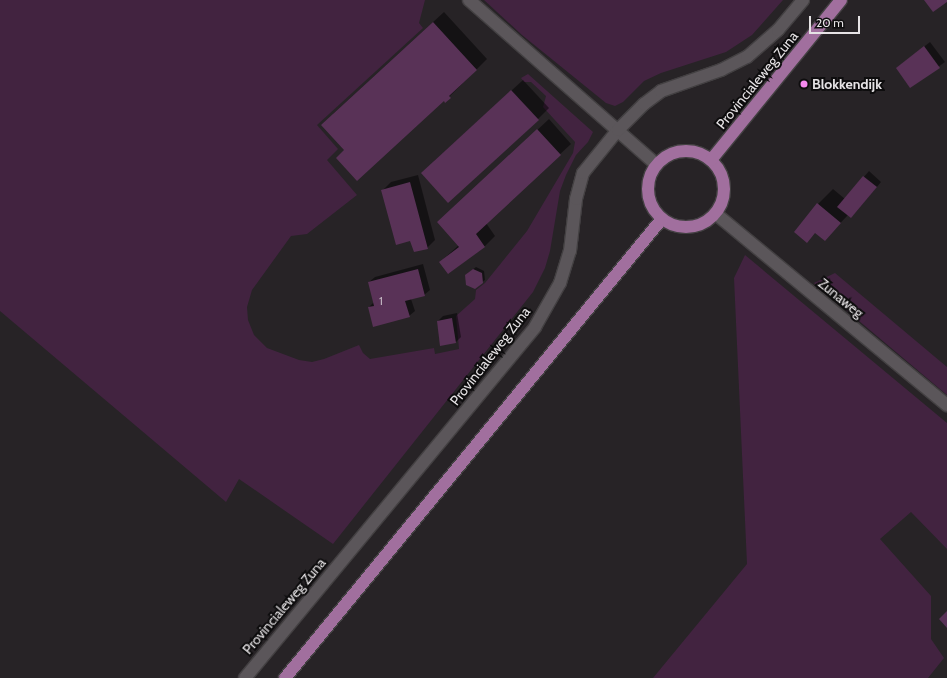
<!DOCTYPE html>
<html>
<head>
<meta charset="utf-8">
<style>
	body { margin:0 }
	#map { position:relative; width:947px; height:678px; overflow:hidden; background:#272326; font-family:Cabin,sans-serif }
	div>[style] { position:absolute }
	.green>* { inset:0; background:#422340 }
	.shadow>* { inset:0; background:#0007 }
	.building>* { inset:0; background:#593257 }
	.roads { filter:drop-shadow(1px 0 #434042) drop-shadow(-1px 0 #434042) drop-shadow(0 1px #434042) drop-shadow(0 -1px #434042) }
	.street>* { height:12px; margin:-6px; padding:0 6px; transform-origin:6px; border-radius:6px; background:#5b565a }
	.primary>* { height:12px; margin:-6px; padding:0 6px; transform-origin:6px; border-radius:6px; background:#a16f9e }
	.primary>.ring { margin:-6px; padding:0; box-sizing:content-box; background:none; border:12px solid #a16f9e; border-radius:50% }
	.dots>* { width:11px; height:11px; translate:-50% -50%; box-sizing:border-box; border:2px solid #0e0d0e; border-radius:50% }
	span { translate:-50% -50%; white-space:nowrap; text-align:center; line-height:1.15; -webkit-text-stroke:4px #0e0d0e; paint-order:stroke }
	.number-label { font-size:12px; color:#c3b7c2 }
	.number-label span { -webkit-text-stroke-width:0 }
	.street-label { font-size:14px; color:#e6e3e5 }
	.poi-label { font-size:14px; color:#e6e3e5; font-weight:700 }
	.left { translate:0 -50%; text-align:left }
	.scale { position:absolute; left:809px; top:16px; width:51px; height:18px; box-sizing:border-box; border:2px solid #e6e3e5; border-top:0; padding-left:5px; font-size:12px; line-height:14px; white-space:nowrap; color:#e6e3e5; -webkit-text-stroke:3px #0e0d0e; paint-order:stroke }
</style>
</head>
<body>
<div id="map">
	<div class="green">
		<i style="clip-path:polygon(0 0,425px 0,419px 23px,423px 28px,317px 125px,338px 149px,327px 160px,357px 195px,307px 234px,291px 236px,252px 290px,247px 307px,248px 320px,254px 335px,267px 348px,299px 360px,312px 362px,324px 359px,359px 345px,363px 353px,370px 359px,434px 348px,435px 354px,459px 349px,456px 316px,475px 299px,476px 290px,485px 283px,527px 231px,573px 153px,575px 142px,543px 107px,546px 96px,531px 82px,524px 82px,521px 78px,528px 74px,593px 132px,588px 142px,576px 155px,566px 175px,560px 191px,550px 251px,545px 268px,533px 292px,333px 544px,239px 479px,226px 502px,0 311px)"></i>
		<i style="clip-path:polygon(484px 0,783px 0,752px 35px,726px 52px,661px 73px,644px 81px,623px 102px,615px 106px,606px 103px,522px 35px)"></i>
		<i style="clip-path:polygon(745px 255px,947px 423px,947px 549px,911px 512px,880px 539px,931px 596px,931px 639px,944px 658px,928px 678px,653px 678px,747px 564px,734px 278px)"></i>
		<i style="clip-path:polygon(835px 273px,947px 367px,947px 395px,814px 283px)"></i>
	</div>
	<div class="shadow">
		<i style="clip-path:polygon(444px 12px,487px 59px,445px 101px,444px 100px,345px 150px,333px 114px)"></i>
		<i style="clip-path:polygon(930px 42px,945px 62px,910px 87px,897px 68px)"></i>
		<i style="clip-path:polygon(523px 80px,549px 108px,538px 119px,433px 162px)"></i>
		<i style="clip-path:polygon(549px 119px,571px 144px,486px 223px,495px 236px,485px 246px,449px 273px,440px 262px,459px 245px,449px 212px)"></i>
		<i style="clip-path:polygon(869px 171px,881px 182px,856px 212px,851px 217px,848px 215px,825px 239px,818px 204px,833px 189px,845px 199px)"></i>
		<i style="clip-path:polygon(418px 175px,435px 240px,427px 248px,411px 240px,383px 190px,391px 182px)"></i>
		<i style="clip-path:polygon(423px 264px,430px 290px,424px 295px,411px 299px,415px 311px,409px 316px,369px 307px,374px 302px,369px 282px,375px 277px)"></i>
		<i style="clip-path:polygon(476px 267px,484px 271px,485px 280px,482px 282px,468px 273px)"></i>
		<i style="clip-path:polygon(457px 313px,461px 337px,456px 342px,438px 321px,443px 316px)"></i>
	</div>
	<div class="building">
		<i style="clip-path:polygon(924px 0,947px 0,947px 2px,933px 12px)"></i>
		<i style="clip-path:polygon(433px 22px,477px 70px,449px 96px,451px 98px,445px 103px,444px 101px,357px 181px,336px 158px,344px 150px,321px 125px)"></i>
		<i style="clip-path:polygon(924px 46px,940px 68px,910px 88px,896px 68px)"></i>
		<i style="clip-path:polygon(511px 90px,539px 120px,448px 203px,421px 173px)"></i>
		<i style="clip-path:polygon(537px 129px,561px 155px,476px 234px,485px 247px,448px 274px,439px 262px,459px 247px,437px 222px)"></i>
		<i style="clip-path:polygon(863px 176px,877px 187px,851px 218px,837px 207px)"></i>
		<i style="clip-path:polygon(410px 182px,428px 249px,414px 252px,410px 241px,396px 245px,381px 190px)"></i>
		<i style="clip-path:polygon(817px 203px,841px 223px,825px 241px,815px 233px,807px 243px,794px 232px)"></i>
		<i style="clip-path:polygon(418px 269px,425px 296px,405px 301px,410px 317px,373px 327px,368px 307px,374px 306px,368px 282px)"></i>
		<i style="clip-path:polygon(473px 269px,482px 273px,483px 283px,475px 289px,466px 285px,465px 275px)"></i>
		<i style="clip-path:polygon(452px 318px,456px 343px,440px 346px,437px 321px)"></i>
		<i style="clip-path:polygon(947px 611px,947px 628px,939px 619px)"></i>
	</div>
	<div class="roads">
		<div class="street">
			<i style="left:469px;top:0;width:249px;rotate:41.3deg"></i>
			<i style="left:716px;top:214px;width:300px;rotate:39.6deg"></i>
			<i style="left:245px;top:678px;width:455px;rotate:-50.4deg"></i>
			<i style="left:535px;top:327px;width:51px;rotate:-60.4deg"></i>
			<i style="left:560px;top:283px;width:34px;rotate:-73deg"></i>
			<i style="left:570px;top:251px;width:52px;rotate:-83.4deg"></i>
			<i style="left:576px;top:199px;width:27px;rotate:-75deg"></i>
			<i style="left:583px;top:173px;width:55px;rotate:-50.9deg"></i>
			<i style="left:618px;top:130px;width:37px;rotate:-45deg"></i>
			<i style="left:644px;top:104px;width:21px;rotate:-37deg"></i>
			<i style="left:661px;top:91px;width:64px;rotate:-19.3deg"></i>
			<i style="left:721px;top:70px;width:29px;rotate:-27deg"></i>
			<i style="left:747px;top:57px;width:41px;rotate:-41.1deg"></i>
			<i style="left:778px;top:30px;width:39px;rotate:-50deg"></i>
		</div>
		<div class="primary">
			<i class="ring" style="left:648px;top:151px;width:64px;height:64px"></i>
			<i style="left:711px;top:160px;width:206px;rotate:-50.9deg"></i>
			<i style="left:285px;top:678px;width:593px;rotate:-50.62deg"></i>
		</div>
	</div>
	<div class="dots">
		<i style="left:804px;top:84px;background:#f589ef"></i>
	</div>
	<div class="number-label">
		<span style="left:381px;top:301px">1</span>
	</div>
	<div class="street-label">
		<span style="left:757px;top:80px;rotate:-51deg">Provincialeweg Zuna</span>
		<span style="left:841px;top:298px;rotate:39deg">Zunaweg</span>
		<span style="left:490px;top:356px;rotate:-52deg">Provincialeweg Zuna</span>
		<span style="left:284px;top:606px;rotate:-50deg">Provincialeweg Zuna</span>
	</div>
	<div class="poi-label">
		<span class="left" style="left:812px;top:84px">Blokkendijk</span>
	</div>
	<div class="scale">20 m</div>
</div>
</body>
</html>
